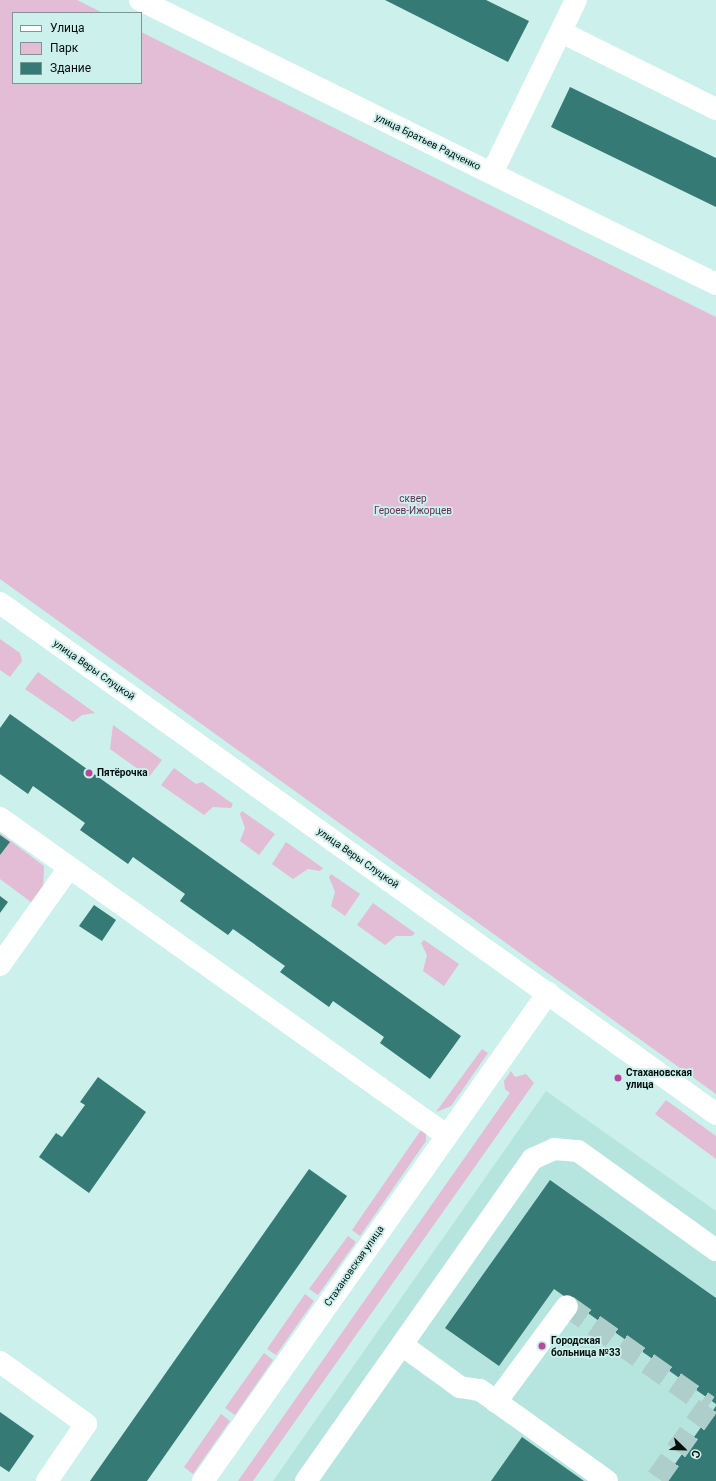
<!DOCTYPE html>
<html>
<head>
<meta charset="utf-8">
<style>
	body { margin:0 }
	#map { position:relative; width:716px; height:1481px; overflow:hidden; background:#ccf0ec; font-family:Roboto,sans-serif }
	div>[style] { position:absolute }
	.built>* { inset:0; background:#b6e4df }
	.green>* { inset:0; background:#e3bcd6 }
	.building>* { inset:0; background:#367a75 }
	.minor-tunnel>* { height:22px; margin-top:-11px; transform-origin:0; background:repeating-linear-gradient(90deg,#aececb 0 22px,transparent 0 33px) }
	.minor>* { height:22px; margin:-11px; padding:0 11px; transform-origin:11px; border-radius:11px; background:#fff }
	.dots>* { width:11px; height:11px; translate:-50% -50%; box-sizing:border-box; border:2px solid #ccf0ec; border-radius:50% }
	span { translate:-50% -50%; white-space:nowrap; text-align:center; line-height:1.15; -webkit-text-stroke:3.5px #ccf0ec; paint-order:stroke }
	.street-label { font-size:10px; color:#030f0d }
	.park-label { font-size:10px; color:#672e58 }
	.poi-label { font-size:10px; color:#030f0d; font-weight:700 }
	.left { translate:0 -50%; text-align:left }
	.legend { position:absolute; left:12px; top:12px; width:130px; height:72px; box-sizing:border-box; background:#ccf0ec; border:1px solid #7c9693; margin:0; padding:5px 7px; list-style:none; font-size:12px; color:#030f0d }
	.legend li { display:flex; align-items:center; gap:8px; height:20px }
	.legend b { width:20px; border:1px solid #7c9693 }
	.north { position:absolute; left:664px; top:1429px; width:40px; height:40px; -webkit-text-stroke:3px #ccf0ec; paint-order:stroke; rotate:113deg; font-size:11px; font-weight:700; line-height:16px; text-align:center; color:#030f0d }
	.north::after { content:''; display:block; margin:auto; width:14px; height:18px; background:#030f0d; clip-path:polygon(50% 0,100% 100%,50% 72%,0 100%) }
</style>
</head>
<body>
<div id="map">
	<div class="built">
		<i style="clip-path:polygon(546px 1091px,716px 1211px,716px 1481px,273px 1481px)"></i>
	</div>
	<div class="green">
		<i style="clip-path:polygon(0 0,77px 0,103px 13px,13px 13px,13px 83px,141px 83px,141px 32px,716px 317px,716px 1094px,0 579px)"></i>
		<i style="clip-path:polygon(0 639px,20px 653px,22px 661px,10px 677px,0 670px)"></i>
		<i style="clip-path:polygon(38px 672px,95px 713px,82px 715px,73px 722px,25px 689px)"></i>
		<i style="clip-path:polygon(113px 725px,162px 760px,149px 777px,110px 749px)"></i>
		<i style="clip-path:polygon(174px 768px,196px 784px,202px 782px,233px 804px,231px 808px,213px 807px,204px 815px,161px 785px)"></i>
		<i style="clip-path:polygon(242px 811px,275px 834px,259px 855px,240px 841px,245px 828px,240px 814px)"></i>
		<i style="clip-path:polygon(0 833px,44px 866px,43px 892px,35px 905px,0 879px)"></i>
		<i style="clip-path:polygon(286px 842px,323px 868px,320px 871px,308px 869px,293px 879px,272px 864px)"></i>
		<i style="clip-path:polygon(331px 874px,360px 894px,345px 916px,331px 906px,335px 892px,329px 877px)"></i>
		<i style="clip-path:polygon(373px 903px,415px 933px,412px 936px,396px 936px,385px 945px,357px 925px)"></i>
		<i style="clip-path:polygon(424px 940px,459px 964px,444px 986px,423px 971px,427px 955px,421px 943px)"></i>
		<i style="clip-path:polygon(482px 1049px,488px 1053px,451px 1106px,436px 1112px)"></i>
		<i style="clip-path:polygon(511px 1071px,515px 1077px,526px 1074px,534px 1083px,253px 1481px,238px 1481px,510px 1093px,505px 1089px,504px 1081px)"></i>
		<i style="clip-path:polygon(666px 1100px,716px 1136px,716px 1159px,655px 1114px)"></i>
		<i style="clip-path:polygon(421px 1130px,426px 1133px,426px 1141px,360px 1236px,352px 1230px)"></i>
		<i style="clip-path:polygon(348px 1236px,356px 1242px,318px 1295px,309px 1289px)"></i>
		<i style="clip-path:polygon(305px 1294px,314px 1301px,276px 1355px,267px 1349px)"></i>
		<i style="clip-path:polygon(264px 1353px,273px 1360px,235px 1415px,225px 1408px)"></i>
		<i style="clip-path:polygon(221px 1414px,230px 1421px,193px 1474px,184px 1467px)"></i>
	</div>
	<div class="building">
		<i style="clip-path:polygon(385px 0,486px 0,529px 21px,508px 62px)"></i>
		<i style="clip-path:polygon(570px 87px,716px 158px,716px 207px,551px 127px)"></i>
		<i style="clip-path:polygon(10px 714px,461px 1036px,430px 1079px,380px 1043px,384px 1037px,333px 1001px,329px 1007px,280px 972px,285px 966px,233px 929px,228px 935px,180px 901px,185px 894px,133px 857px,128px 864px,80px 830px,85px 823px,33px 786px,28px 794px,0 774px,0 728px)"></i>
		<i style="clip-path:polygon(0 835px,10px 842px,0 855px)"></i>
		<i style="clip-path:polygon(0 896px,8px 902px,0 913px)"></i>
		<i style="clip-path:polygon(94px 905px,116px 920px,102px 941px,79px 926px)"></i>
		<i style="clip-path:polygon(98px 1077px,146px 1112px,89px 1193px,39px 1157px,56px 1133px,62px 1137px,85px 1105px,80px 1102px)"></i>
		<i style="clip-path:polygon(309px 1169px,347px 1196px,289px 1279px,147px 1481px,90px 1481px)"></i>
		<i style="clip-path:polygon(550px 1180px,716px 1298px,716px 1404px,554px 1289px,499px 1366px,445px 1328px)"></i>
		<i style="clip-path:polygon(716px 1406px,716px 1481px,663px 1481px)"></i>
		<i style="clip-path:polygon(0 1412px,34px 1436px,9px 1472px,0 1466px)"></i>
		<i style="clip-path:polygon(522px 1437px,584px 1481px,491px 1481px)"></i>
	</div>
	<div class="minor-tunnel">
		<i style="left:567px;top:1306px;width:173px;rotate:35.3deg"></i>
		<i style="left:708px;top:1406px;width:92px;rotate:125.2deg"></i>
	</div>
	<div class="minor">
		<i style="left:140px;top:0;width:642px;rotate:26.25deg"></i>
		<i style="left:561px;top:32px;width:173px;rotate:26.4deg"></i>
		<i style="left:492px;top:173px;width:192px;rotate:-64.1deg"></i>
		<i style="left:0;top:603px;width:880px;rotate:35.51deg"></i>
		<i style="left:0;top:818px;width:547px;rotate:35.4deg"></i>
		<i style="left:0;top:965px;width:119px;rotate:-54.6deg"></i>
		<i style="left:402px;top:1345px;width:72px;rotate:35.9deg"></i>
		<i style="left:460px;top:1387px;width:20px;rotate:9deg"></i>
		<i style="left:480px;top:1390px;width:156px;rotate:35.6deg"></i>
		<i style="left:0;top:1362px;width:106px;rotate:35.8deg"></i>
		<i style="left:86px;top:1424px;width:69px;rotate:124.4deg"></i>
		<i style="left:496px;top:1402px;width:119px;rotate:-53.5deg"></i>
		<i style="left:203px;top:1481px;width:598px;rotate:-54.74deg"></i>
		<i style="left:306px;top:1481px;width:393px;rotate:-54.9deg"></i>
		<i style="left:532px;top:1159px;width:24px;rotate:-24deg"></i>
		<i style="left:554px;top:1149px;width:24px;rotate:5deg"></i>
		<i style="left:578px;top:1151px;width:170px;rotate:35.7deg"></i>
	</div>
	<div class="dots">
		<i style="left:89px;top:773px;background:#ba469e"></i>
		<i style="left:618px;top:1078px;background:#ba469e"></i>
		<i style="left:542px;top:1346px;background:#ba469e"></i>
	</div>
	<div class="street-label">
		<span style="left:428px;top:142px;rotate:26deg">улица Братьев Радченко</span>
		<span style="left:94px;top:670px;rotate:35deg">улица Веры Слуцкой</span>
		<span style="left:358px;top:858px;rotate:35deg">улица Веры Слуцкой</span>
		<span style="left:354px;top:1266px;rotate:-55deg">Стахановская улица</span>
	</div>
	<div class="park-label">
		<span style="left:413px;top:504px">сквер<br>Героев-Ижорцев</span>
	</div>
	<div class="poi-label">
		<span class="left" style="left:97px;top:773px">Пятёрочка</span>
		<span class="left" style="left:626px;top:1078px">Стахановская<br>улица</span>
		<span class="left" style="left:551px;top:1346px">Городская<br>больница №33</span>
	</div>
	<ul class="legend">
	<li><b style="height:5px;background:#fff"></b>Улица</li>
	<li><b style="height:11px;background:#e3bcd6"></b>Парк</li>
	<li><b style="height:11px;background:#367a75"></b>Здание</li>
	</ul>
	<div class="north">С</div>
</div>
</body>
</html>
